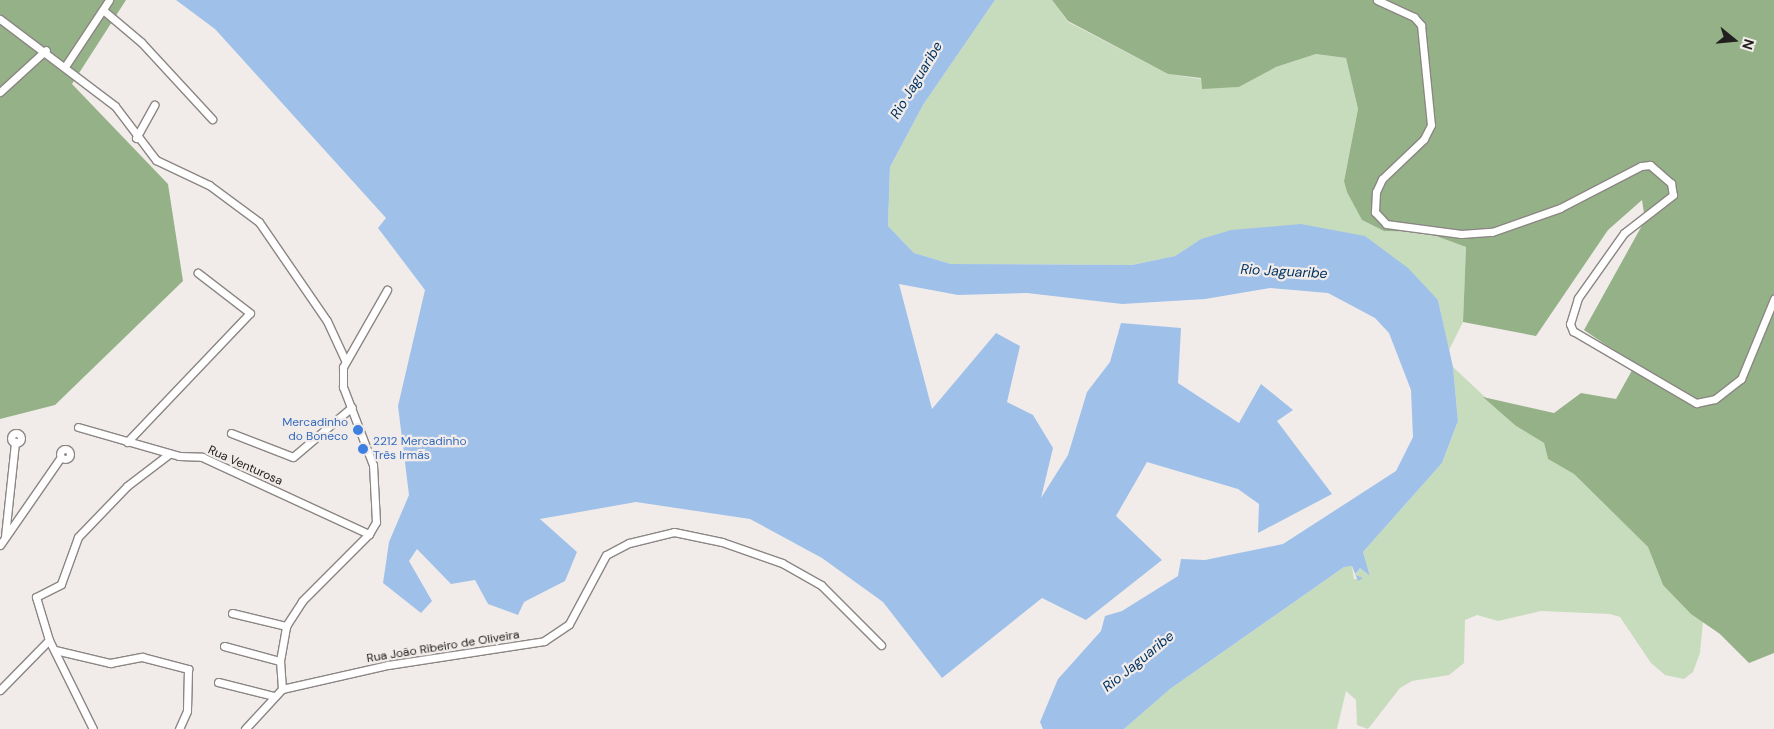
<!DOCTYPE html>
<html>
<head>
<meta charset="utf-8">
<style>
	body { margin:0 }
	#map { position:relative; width:1774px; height:729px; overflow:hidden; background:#f1ecea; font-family:"DM Sans",sans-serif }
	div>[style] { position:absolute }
	.green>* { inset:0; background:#c7dcbc }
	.forest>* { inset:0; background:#95b187 }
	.water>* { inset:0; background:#9fc1e9 }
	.roads { filter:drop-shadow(1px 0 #8b8684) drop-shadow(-1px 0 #8b8684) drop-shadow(0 1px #8b8684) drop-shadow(0 -1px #8b8684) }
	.street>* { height:7px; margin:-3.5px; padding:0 3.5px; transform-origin:3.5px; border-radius:3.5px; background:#fff }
	.street>.ring { margin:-3.5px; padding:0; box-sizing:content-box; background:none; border:7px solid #fff; border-radius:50% }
	.dots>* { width:14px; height:14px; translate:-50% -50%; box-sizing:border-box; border:2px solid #f1ecea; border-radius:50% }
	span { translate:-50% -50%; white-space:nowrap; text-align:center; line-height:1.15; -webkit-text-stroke:4.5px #f1ecea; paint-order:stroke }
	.shop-label { font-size:12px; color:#366cbe }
	.right { translate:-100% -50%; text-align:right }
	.left { translate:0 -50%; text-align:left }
	.street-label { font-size:12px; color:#22201f }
	.water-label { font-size:14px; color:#003362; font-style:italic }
	.north { position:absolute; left:1709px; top:15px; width:50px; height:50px; -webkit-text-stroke:4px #f1ecea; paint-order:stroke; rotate:107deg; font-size:14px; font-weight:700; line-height:20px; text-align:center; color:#22201f }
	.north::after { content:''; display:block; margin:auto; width:18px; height:22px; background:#22201f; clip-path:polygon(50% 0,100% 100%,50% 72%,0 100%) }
</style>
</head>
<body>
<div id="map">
	<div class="green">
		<i style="clip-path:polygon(995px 0,1052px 0,1068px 22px,1168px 74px,1201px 79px,1202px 88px,1239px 87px,1276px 67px,1316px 54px,1346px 58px,1358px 109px,1344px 180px,1362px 220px,1384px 231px,1425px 232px,1466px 247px,1463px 322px,1449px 350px,1438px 300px,1201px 239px,1175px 256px,1132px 265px,951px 264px,914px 253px,888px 226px,890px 167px,923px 105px)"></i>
		<i style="clip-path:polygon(1453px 367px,1516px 426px,1544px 443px,1548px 459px,1574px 474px,1648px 547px,1663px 585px,1703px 622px,1700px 653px,1693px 672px,1684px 679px,1665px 675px,1651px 663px,1620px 617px,1610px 614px,1541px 611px,1498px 621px,1477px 615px,1465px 620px,1464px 663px,1449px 675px,1412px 681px,1400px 688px,1368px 729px,1357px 725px,1356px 700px,1346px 691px,1337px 729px,1124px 729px,1170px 689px,1344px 567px,1352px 566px,1354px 579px,1363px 579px,1355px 576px,1360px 568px,1370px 576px,1363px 552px,1442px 463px,1458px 421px)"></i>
	</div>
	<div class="forest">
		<i style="clip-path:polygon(0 0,126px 0,72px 84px,168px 184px,183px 281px,55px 405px,0 419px)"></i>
		<i style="clip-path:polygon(1052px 0,1774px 0,1774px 653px,1749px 663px,1720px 634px,1691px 614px,1663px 585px,1648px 547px,1574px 474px,1548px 459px,1544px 443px,1516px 426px,1483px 397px,1554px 413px,1581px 393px,1616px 399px,1635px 365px,1584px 330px,1645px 220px,1642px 200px,1608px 230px,1536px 336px,1463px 322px,1466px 247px,1425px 232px,1384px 231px,1362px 220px,1347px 192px,1344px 181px,1358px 109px,1346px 58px,1316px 54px,1276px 67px,1239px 87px,1202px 89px,1201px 78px,1168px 74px,1068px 21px)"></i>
	</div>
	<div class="water">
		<i style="clip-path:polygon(176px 0,995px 0,923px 105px,890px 167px,888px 226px,914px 253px,951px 264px,1132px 265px,1175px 256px,1201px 239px,1231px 230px,1301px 224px,1365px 236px,1408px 268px,1438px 300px,1453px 367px,1458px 421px,1442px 463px,1363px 552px,1370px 576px,1360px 568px,1355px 575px,1363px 578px,1358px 581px,1352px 566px,1344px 567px,1170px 689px,1124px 729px,1043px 729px,1040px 722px,1058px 679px,1101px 631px,1105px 616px,1122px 611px,1178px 576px,1181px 559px,1205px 560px,1283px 544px,1396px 471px,1413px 437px,1411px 390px,1389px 333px,1375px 318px,1328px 293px,1270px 288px,1205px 299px,1122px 304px,1027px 293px,958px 295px,899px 284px,932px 409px,996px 333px,1020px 346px,1007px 402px,1033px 415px,1053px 448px,1041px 498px,1068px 455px,1087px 392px,1110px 362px,1121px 323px,1181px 328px,1178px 383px,1239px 423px,1261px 384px,1293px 410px,1277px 421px,1332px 494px,1258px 533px,1259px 504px,1238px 489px,1147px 462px,1116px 516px,1162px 560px,1086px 620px,1042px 598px,942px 678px,883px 602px,822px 558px,750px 519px,636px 502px,540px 519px,577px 552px,565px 581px,524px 602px,518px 615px,488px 604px,475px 580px,451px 584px,417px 549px,409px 561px,432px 601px,421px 613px,383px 583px,389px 542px,409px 495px,398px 406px,425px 290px,378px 228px,386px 218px,215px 29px)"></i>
	</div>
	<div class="roads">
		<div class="street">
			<i style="left:1377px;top:0;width:41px;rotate:24.7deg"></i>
			<i style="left:1414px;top:17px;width:11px;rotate:49deg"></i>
			<i style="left:1421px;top:25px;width:100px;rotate:84.3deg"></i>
			<i style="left:1431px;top:125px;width:16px;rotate:117deg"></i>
			<i style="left:1424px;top:139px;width:58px;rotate:136.4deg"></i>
			<i style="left:1382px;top:179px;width:14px;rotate:115deg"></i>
			<i style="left:1376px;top:192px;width:20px;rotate:93deg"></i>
			<i style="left:1375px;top:212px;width:16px;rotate:47deg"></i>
			<i style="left:1386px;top:224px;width:76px;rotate:7.6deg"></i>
			<i style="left:1461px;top:234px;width:31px;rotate:-4deg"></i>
			<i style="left:1492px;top:232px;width:72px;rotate:-19.4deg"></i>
			<i style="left:1560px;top:208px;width:91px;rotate:-27.4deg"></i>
			<i style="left:1641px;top:166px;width:9px;rotate:-6deg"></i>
			<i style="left:1650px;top:165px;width:28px;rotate:41deg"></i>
			<i style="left:1671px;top:183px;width:12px;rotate:81deg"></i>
			<i style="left:1673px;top:195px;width:62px;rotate:142.2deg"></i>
			<i style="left:1624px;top:233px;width:80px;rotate:125.3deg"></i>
			<i style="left:1578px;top:298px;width:27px;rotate:107deg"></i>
			<i style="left:1570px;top:324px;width:8px;rotate:67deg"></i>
			<i style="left:1573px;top:331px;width:143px;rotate:30.3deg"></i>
			<i style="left:1696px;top:403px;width:19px;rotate:-12deg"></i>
			<i style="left:1715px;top:399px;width:33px;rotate:-38deg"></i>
			<i style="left:1741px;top:379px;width:87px;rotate:-67.6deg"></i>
			<i style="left:103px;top:10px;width:50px;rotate:40.1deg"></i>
			<i style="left:141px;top:42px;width:105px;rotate:47.3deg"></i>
			<i style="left:0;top:19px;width:144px;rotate:37.1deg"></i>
			<i style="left:115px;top:106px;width:68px;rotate:52.8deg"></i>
			<i style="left:156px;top:160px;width:59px;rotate:25.3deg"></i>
			<i style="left:209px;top:185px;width:62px;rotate:36.5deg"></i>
			<i style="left:259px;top:222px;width:120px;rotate:55.5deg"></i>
			<i style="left:327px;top:321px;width:43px;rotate:65.2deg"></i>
			<i style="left:66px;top:65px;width:78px;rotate:-56.5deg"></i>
			<i style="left:0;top:92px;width:62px;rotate:-42.4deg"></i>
			<i style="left:136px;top:138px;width:38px;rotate:-61deg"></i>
			<i style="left:78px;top:427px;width:105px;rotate:16deg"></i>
			<i style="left:179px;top:456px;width:23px;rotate:2deg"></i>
			<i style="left:202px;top:457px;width:184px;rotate:24.8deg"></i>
			<i style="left:231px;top:433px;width:66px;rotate:21.2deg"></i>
			<i style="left:293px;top:457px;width:77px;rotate:-40.3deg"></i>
			<i class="ring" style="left:11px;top:433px;width:3px;height:3px"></i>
			<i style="left:127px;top:442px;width:178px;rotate:-46.4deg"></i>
			<i style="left:250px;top:313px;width:66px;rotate:-142.4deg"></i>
			<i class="ring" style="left:60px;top:449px;width:3px;height:3px"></i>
			<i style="left:5px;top:536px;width:95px;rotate:-83.9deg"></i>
			<i style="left:0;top:545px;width:107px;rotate:-55.3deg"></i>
			<i style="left:232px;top:613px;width:56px;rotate:13.5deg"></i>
			<i style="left:224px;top:646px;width:58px;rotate:15deg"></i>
			<i style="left:55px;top:650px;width:57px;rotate:13.3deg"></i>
			<i style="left:110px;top:663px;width:33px;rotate:-11deg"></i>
			<i style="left:142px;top:657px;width:48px;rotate:14.6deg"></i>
			<i style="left:188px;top:669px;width:42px;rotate:91.4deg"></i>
			<i style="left:187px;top:711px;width:20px;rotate:114deg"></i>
			<i style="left:218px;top:682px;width:58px;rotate:14deg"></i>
			<i style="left:282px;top:689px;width:109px;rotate:-12.8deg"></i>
			<i style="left:388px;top:665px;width:158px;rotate:-8.7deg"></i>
			<i style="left:544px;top:641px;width:30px;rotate:-34deg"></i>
			<i style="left:569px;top:624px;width:78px;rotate:-61.8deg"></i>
			<i style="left:606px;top:555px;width:26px;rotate:-28deg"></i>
			<i style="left:629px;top:543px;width:46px;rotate:-13.7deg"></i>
			<i style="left:674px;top:532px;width:49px;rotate:11.8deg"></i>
			<i style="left:722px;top:542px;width:64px;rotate:19.3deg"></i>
			<i style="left:782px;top:563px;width:45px;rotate:29.4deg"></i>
			<i style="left:821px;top:585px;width:85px;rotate:45deg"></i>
			<i style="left:0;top:690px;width:70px;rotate:-45.6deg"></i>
			<i style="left:93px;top:729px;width:99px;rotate:-116.3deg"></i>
			<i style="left:49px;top:640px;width:45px;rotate:-106.8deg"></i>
			<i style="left:36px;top:597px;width:28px;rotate:-27deg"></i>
			<i style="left:61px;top:584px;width:50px;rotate:-70.1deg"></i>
			<i style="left:78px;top:537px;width:71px;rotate:-46.1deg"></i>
			<i style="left:127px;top:486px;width:53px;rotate:-37.3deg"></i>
			<i style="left:245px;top:729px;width:54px;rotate:-47.2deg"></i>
			<i style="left:282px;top:689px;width:28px;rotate:-94deg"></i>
			<i style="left:280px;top:661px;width:36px;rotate:-80deg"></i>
			<i style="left:286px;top:626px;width:30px;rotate:-57deg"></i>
			<i style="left:302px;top:601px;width:95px;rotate:-45deg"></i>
			<i style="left:369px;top:534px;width:14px;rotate:-60deg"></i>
			<i style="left:376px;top:522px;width:57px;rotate:-93deg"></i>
			<i style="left:373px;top:465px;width:84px;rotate:-111deg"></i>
			<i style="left:343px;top:387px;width:20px;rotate:-90deg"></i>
			<i style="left:343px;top:367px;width:89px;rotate:-60.3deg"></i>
		</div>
	</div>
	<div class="dots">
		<i style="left:358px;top:430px;background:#3f7fe0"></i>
		<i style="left:363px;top:449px;background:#3f7fe0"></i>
	</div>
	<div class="shop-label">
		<span class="right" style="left:348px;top:430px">Mercadinho<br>do Boneco</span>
		<span class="left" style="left:373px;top:449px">2212 Mercadinho<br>Três Irmãs</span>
	</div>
	<div class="street-label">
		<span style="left:245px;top:466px;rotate:24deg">Rua Venturosa</span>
		<span style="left:443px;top:647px;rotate:-9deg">Rua João Ribeiro de Oliveira</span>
	</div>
	<div class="water-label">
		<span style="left:916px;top:80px;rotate:-59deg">Rio Jaguaribe</span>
		<span style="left:1284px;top:271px;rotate:3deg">Rio Jaguaribe</span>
		<span style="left:1138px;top:661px;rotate:-39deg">Rio Jaguaribe</span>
	</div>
	<div class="north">N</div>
</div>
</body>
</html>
